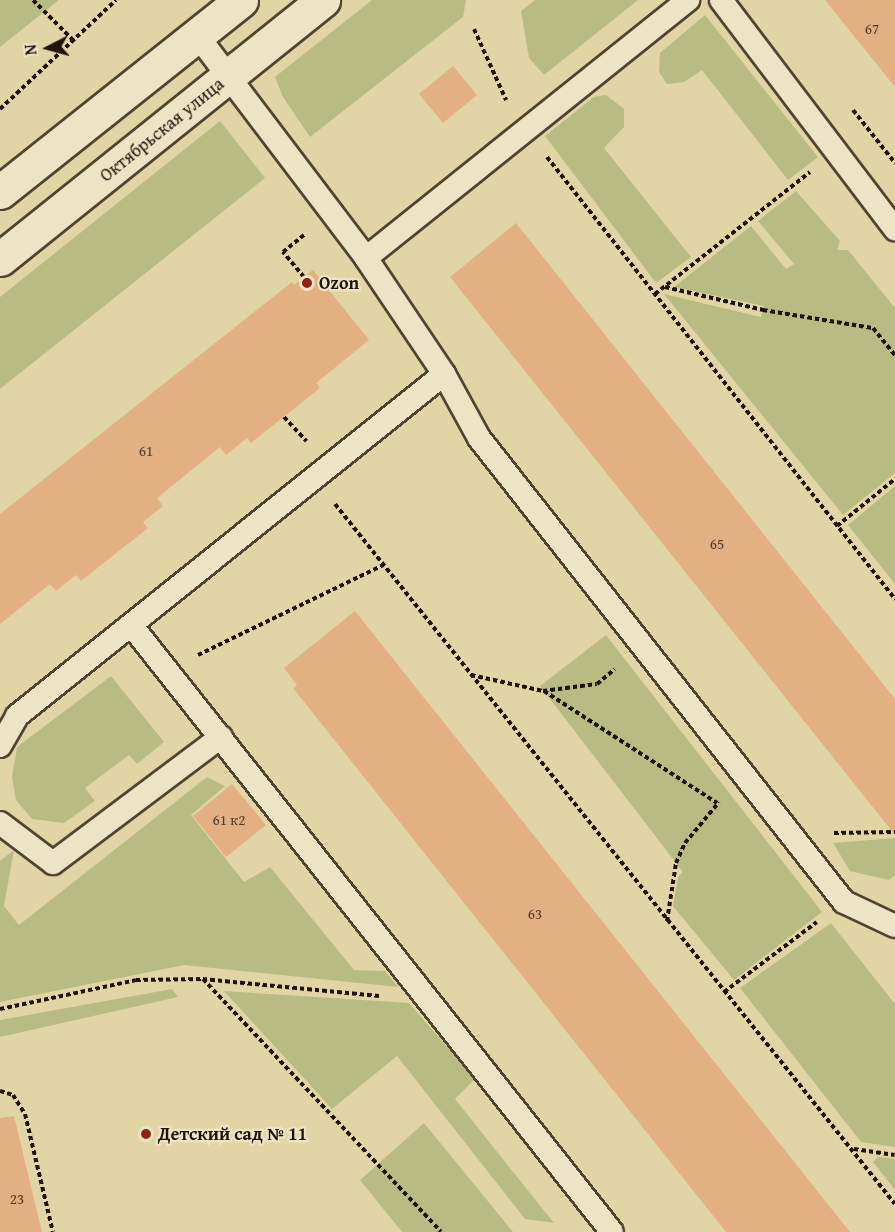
<!DOCTYPE html>
<html>
<head>
<meta charset="utf-8">
<style>
	body { margin:0 }
	#map { position:relative; width:895px; height:1232px; overflow:hidden; background:#e2d5a5; font-family:"Gentium Book Plus",serif }
	div>[style] { position:absolute }
	.green>* { inset:0; background:#b9bc82 }
	.building>* { inset:0; background:#e2b083 }
	.path>* { height:4px; margin-top:-2px; transform-origin:0; background:repeating-linear-gradient(90deg,#1f130a 0 4.5px,transparent 0 7.5px) }
	.roads { filter:drop-shadow(2px 0 #504431) drop-shadow(-2px 0 #504431) drop-shadow(0 2px #504431) drop-shadow(0 -2px #504431) }
	.lane>* { height:22px; margin:-11px; padding:0 11px; transform-origin:11px; border-radius:11px; background:#ece4c4 }
	.street>* { height:33px; margin:-16.5px; padding:0 16.5px; transform-origin:16.5px; border-radius:16.5px; background:#ece4c4 }
	.dots>* { width:16px; height:16px; translate:-50% -50%; box-sizing:border-box; border:3px solid #ece4c4; border-radius:50% }
	span { translate:-50% -50%; white-space:nowrap; text-align:center; line-height:1.15; -webkit-text-stroke:4.5px #ece4c4; paint-order:stroke }
	.number-label { font-size:15px; color:#503a28 }
	.number-label span { -webkit-text-stroke-width:0 }
	.street-label { font-size:18px; color:#1f130a }
	.poi-label { font-size:18px; color:#1f130a; font-weight:700 }
	.left { translate:0 -50%; text-align:left }
	.north { position:absolute; left:18px; top:18px; width:60px; height:60px; -webkit-text-stroke:4px #ece4c4; paint-order:stroke; rotate:264deg; font-size:16px; font-weight:700; line-height:24px; text-align:center; color:#1f130a }
	.north::after { content:''; display:block; margin:auto; width:21px; height:27px; background:#1f130a; clip-path:polygon(50% 0,100% 100%,50% 72%,0 100%) }
</style>
</head>
<body>
<div id="map">
	<div class="green">
		<i style="clip-path:polygon(0 0,59px 0,0 47px)"></i>
		<i style="clip-path:polygon(372px 0,466px 0,463px 17px,310px 137px,283px 97px,275px 77px)"></i>
		<i style="clip-path:polygon(535px 0,638px 0,544px 75px,529px 58px,521px 11px)"></i>
		<i style="clip-path:polygon(705px 15px,818px 157px,788px 180px,702px 70px,684px 82px,667px 84px,659px 72px,660px 53px)"></i>
		<i style="clip-path:polygon(606px 95px,624px 109px,624px 127px,604px 148px,691px 257px,656px 283px,545px 136px,594px 97px)"></i>
		<i style="clip-path:polygon(220px 121px,265px 178px,0 389px,0 297px)"></i>
		<i style="clip-path:polygon(796px 191px,840px 241px,837px 250px,848px 250px,895px 308px,895px 473px,843px 515px,664px 294px,761px 317px,764px 306px,674px 287px,751px 226px,786px 269px,794px 264px,758px 221px)"></i>
		<i style="clip-path:polygon(895px 486px,895px 584px,848px 525px)"></i>
		<i style="clip-path:polygon(606px 635px,822px 912px,734px 980px,673px 906px,678px 877px,683px 872px,540px 686px)"></i>
		<i style="clip-path:polygon(111px 676px,164px 742px,137px 764px,129px 755px,85px 788px,95px 801px,64px 823px,32px 819px,16px 800px,12px 777px,17px 747px)"></i>
		<i style="clip-path:polygon(207px 777px,225px 786px,191px 815px,244px 882px,270px 867px,354px 970px,385px 971px,398px 987px,184px 965px,0 1002px,0 861px,14px 850px,4px 906px,19px 925px)"></i>
		<i style="clip-path:polygon(895px 838px,895px 875px,889px 880px,850px 871px,833px 843px)"></i>
		<i style="clip-path:polygon(831px 923px,895px 1004px,895px 1147px,861px 1142px,740px 988px)"></i>
		<i style="clip-path:polygon(172px 989px,178px 997px,0 1037px,0 1020px)"></i>
		<i style="clip-path:polygon(224px 991px,409px 1003px,475px 1079px,455px 1099px,554px 1223px,525px 1219px,397px 1056px,332px 1109px)"></i>
		<i style="clip-path:polygon(424px 1123px,513px 1232px,402px 1232px,360px 1180px)"></i>
		<i style="clip-path:polygon(878px 1157px,895px 1159px,895px 1190px,873px 1162px)"></i>
	</div>
	<div class="building">
		<i style="clip-path:polygon(825px 0,895px 0,895px 87px)"></i>
		<i style="clip-path:polygon(453px 66px,477px 95px,443px 123px,419px 94px)"></i>
		<i style="clip-path:polygon(516px 223px,895px 699px,895px 835px,450px 277px)"></i>
		<i style="clip-path:polygon(313px 270px,369px 340px,316px 383px,320px 388px,251px 443px,247px 438px,226px 455px,220px 447px,157px 498px,163px 506px,143px 522px,148px 528px,81px 581px,76px 575px,56px 591px,50px 584px,0 624px,0 514px,292px 282px,294px 285px)"></i>
		<i style="clip-path:polygon(355px 611px,850px 1232px,726px 1232px,293px 688px,297px 685px,284px 668px)"></i>
		<i style="clip-path:polygon(232px 784px,266px 825px,226px 857px,193px 816px)"></i>
		<i style="clip-path:polygon(14px 1116px,42px 1232px,0 1232px,0 1118px)"></i>
	</div>
	<div class="path">
		<i style="left:33px;top:0;width:57px;rotate:45deg"></i>
		<i style="left:474px;top:29px;width:78px;rotate:65.7deg"></i>
		<i style="left:0;top:109px;width:159px;rotate:-43.2deg"></i>
		<i style="left:853px;top:110px;width:68px;rotate:51.6deg"></i>
		<i style="left:547px;top:157px;width:563px;rotate:51.79deg"></i>
		<i style="left:304px;top:277px;width:33px;rotate:-130deg"></i>
		<i style="left:283px;top:252px;width:27px;rotate:-39deg"></i>
		<i style="left:665px;top:287px;width:101px;rotate:13.2deg"></i>
		<i style="left:763px;top:310px;width:111px;rotate:9.3deg"></i>
		<i style="left:873px;top:328px;width:35px;rotate:51deg"></i>
		<i style="left:655px;top:294px;width:197px;rotate:-38.2deg"></i>
		<i style="left:284px;top:417px;width:33px;rotate:47deg"></i>
		<i style="left:335px;top:504px;width:896px;rotate:51.34deg"></i>
		<i style="left:837px;top:526px;width:75px;rotate:-39deg"></i>
		<i style="left:198px;top:655px;width:206px;rotate:-25.9deg"></i>
		<i style="left:471px;top:675px;width:74px;rotate:12.5deg"></i>
		<i style="left:543px;top:691px;width:54px;rotate:-7.4deg"></i>
		<i style="left:597px;top:684px;width:23px;rotate:-40deg"></i>
		<i style="left:544px;top:691px;width:206px;rotate:32.9deg"></i>
		<i style="left:834px;top:833px;width:61px;rotate:-0.9deg"></i>
		<i style="left:667px;top:921px;width:59px;rotate:-81.2deg"></i>
		<i style="left:676px;top:863px;width:22px;rotate:-66deg"></i>
		<i style="left:685px;top:843px;width:53px;rotate:-50.3deg"></i>
		<i style="left:724px;top:992px;width:116px;rotate:-37deg"></i>
		<i style="left:379px;top:996px;width:177px;rotate:-174.5deg"></i>
		<i style="left:203px;top:979px;width:347px;rotate:46.7deg"></i>
		<i style="left:0;top:1009px;width:139px;rotate:-12deg"></i>
		<i style="left:136px;top:980px;width:67px;rotate:-0.9deg"></i>
		<i style="left:0;top:1091px;width:14px;rotate:17deg"></i>
		<i style="left:13px;top:1095px;width:22px;rotate:58deg"></i>
		<i style="left:25px;top:1114px;width:121px;rotate:76.7deg"></i>
		<i style="left:854px;top:1149px;width:41px;rotate:8.3deg"></i>
	</div>
	<div class="roads">
		<div class="lane">
			<i style="left:721px;top:0;width:288px;rotate:52.8deg"></i>
			<i style="left:197px;top:35px;width:280px;rotate:52.8deg"></i>
			<i style="left:366px;top:258px;width:140px;rotate:56.1deg"></i>
			<i style="left:444px;top:374px;width:73px;rotate:61.3deg"></i>
			<i style="left:479px;top:438px;width:590px;rotate:51.81deg"></i>
			<i style="left:844px;top:902px;width:56px;rotate:25.2deg"></i>
			<i style="left:366px;top:258px;width:413px;rotate:-38.7deg"></i>
			<i style="left:131px;top:625px;width:774px;rotate:51.61deg"></i>
			<i style="left:0;top:746px;width:34px;rotate:-60deg"></i>
			<i style="left:17px;top:716px;width:547px;rotate:-38.69deg"></i>
			<i style="left:0;top:823px;width:66px;rotate:37deg"></i>
			<i style="left:53px;top:863px;width:210px;rotate:-36.9deg"></i>
		</div>
		<div class="street">
			<i style="left:0;top:192px;width:308px;rotate:-38.5deg"></i>
			<i style="left:0;top:259px;width:414px;rotate:-38.7deg"></i>
		</div>
	</div>
	<div class="dots">
		<i style="left:307px;top:283px;background:#8f2418"></i>
		<i style="left:146px;top:1134px;background:#8f2418"></i>
	</div>
	<div class="number-label">
		<span style="left:872px;top:29px">67</span>
		<span style="left:146px;top:451px">61</span>
		<span style="left:717px;top:544px">65</span>
		<span style="left:229px;top:820px">61 к2</span>
		<span style="left:535px;top:914px">63</span>
		<span style="left:17px;top:1199px">23</span>
	</div>
	<div class="street-label">
		<span style="left:162px;top:130px;rotate:-39deg">Октябрьская улица</span>
	</div>
	<div class="poi-label">
		<span class="left" style="left:319px;top:283px">Ozon</span>
		<span class="left" style="left:158px;top:1134px">Детский сад № 11</span>
	</div>
	<div class="north">N</div>
</div>
</body>
</html>
